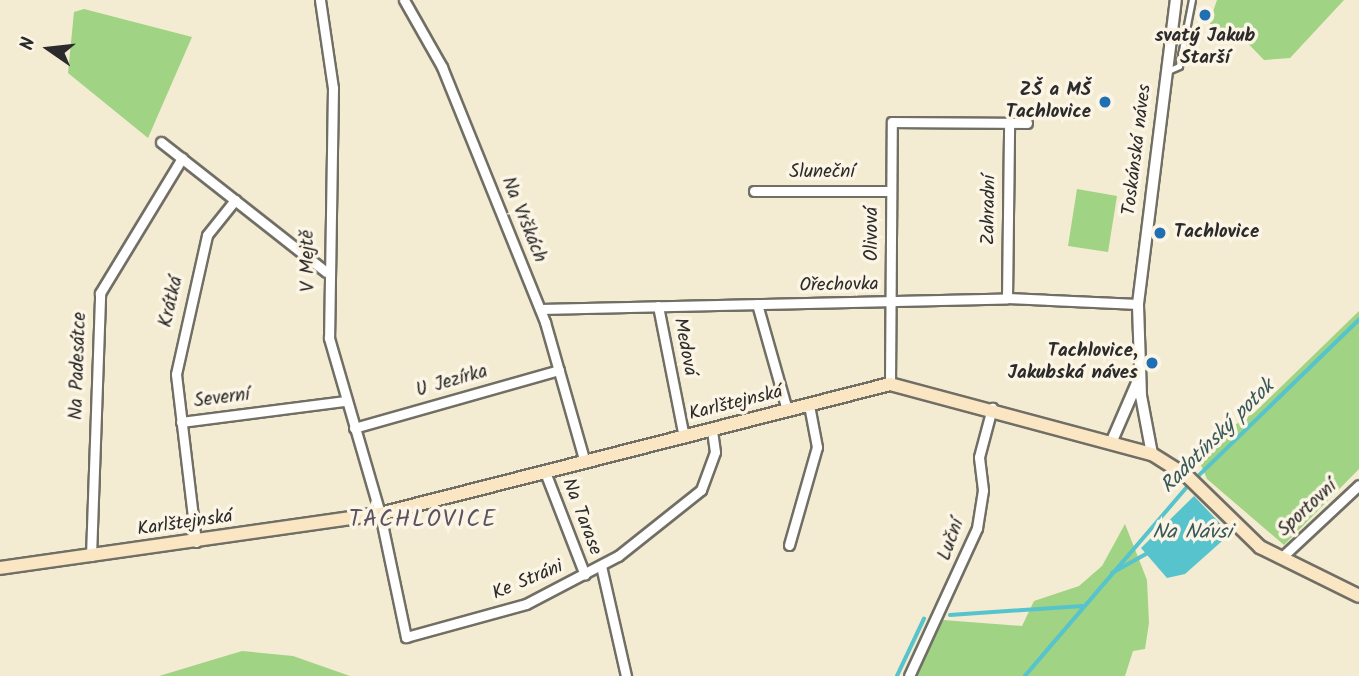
<!DOCTYPE html>
<html>
<head>
<meta charset="utf-8">
<style>
	body { margin:0 }
	#map { position:relative; width:1359px; height:676px; overflow:hidden; background:#f3ecd2; font-family:Kalam,sans-serif }
	div>[style] { position:absolute }
	.green>* { inset:0; background:#a0d383 }
	.water>* { inset:0; background:#56c3cd }
	.stream>* { height:3.5px; margin:-1.75px; padding:0 1.75px; transform-origin:1.75px; border-radius:1.75px; background:#56c3cd }
	.roads { filter:drop-shadow(2px 0 #716f65) drop-shadow(-2px 0 #716f65) drop-shadow(0 2px #716f65) drop-shadow(0 -2px #716f65) }
	.service>* { height:4.5px; margin:-2.25px; padding:0 2.25px; transform-origin:2.25px; border-radius:2.25px; background:#fff }
	.minor>* { height:9px; margin:-4.5px; padding:0 4.5px; transform-origin:4.5px; border-radius:4.5px; background:#fff }
	.tertiary>* { height:10px; margin:-5px; padding:0 5px; transform-origin:5px; border-radius:5px; background:#fff }
	.secondary>* { height:12px; margin:-6px; padding:0 6px; transform-origin:6px; border-radius:6px; background:#fbe6c4 }
	.dots>* { width:19px; height:19px; translate:-50% -50%; box-sizing:border-box; border:4px solid #fcf5e5; border-radius:50% }
	span { translate:-50% -50%; white-space:nowrap; text-align:center; line-height:1.15; -webkit-text-stroke:7px #fcf5e5; paint-order:stroke }
	.poi-label { font-size:19px; color:#2b2b2b; font-weight:700 }
	.right { translate:-100% -50%; text-align:right }
	.left { translate:0 -50%; text-align:left }
	.street-label { font-size:19px; color:#2b2b2b }
	.water-label { font-size:21px; color:#38595c; font-style:italic }
	.quarter-label { font-size:23px; color:#595362; letter-spacing:2px }
	.north { position:absolute; left:14px; top:14px; width:70px; height:70px; -webkit-text-stroke:5px #fcf5e5; paint-order:stroke; rotate:284deg; font-size:19px; font-weight:700; line-height:28px; text-align:center; color:#2b2b2b }
	.north::after { content:''; display:block; margin:auto; width:24px; height:32px; background:#2b2b2b; clip-path:polygon(50% 0,100% 100%,50% 72%,0 100%) }
</style>
</head>
<body>
<div id="map">
	<div class="green">
		<i style="clip-path:polygon(1217px 0,1344px 0,1290px 58px,1264px 60px,1231px 26px,1221px 30px,1209px 23px)"></i>
		<i style="clip-path:polygon(84px 9px,192px 37px,148px 138px,68px 73px,74px 12px)"></i>
		<i style="clip-path:polygon(1077px 189px,1117px 196px,1108px 252px,1068px 246px)"></i>
		<i style="clip-path:polygon(1359px 311px,1359px 469px,1284px 545px,1207px 479px,1195px 451px,1255px 412px)"></i>
		<i style="clip-path:polygon(1125px 524px,1147px 580px,1149px 623px,1145px 649px,1133px 651px,1125px 676px,914px 676px,943px 620px,1022px 626px,1034px 601px,1079px 586px,1102px 566px)"></i>
		<i style="clip-path:polygon(242px 651px,293px 656px,350px 676px,159px 676px)"></i>
	</div>
	<div class="water">
		<i style="clip-path:polygon(1194px 496px,1230px 534px,1185px 574px,1167px 578px,1141px 548px)"></i>
	</div>
	<div class="stream">
		<i style="left:1112px;top:573px;width:41px;rotate:-29.1deg"></i>
		<i style="left:950px;top:615px;width:133px;rotate:-3.9deg"></i>
		<i style="left:897px;top:676px;width:63px;rotate:-64.7deg"></i>
		<i style="left:1025px;top:676px;width:249px;rotate:-49.4deg"></i>
		<i style="left:1187px;top:487px;width:240px;rotate:-44.2deg"></i>
	</div>
	<div class="roads">
		<div class="service">
			<i style="left:1168px;top:71px;width:12px;rotate:-24deg"></i>
			<i style="left:1179px;top:66px;width:67px;rotate:-78.9deg"></i>
		</div>
		<div class="minor">
			<i style="left:320px;top:0;width:89px;rotate:81.6deg"></i>
			<i style="left:333px;top:88px;width:250px;rotate:90.9deg"></i>
			<i style="left:329px;top:338px;width:183px;rotate:73.8deg"></i>
			<i style="left:380px;top:514px;width:126px;rotate:78.1deg"></i>
			<i style="left:406px;top:637px;width:124px;rotate:-15.4deg"></i>
			<i style="left:526px;top:604px;width:104px;rotate:-27.6deg"></i>
			<i style="left:618px;top:556px;width:106px;rotate:-38.5deg"></i>
			<i style="left:701px;top:490px;width:40px;rotate:-69.8deg"></i>
			<i style="left:715px;top:452px;width:22px;rotate:-98deg"></i>
			<i style="left:404px;top:0;width:77px;rotate:60.4deg"></i>
			<i style="left:442px;top:67px;width:275px;rotate:68deg"></i>
			<i style="left:545px;top:322px;width:146px;rotate:74.1deg"></i>
			<i style="left:161px;top:142px;width:210px;rotate:38.2deg"></i>
			<i style="left:754px;top:191px;width:136px"></i>
			<i style="left:1007px;top:298px;width:175px;rotate:-89.3deg"></i>
			<i style="left:757px;top:304px;width:110px;rotate:74.2deg"></i>
			<i style="left:658px;top:306px;width:134px;rotate:78.8deg"></i>
			<i style="left:540px;top:309px;width:467px;rotate:-1.3deg"></i>
			<i style="left:1007px;top:298px;width:131px;rotate:2.6deg"></i>
			<i style="left:890px;top:384px;width:262px;rotate:-89.6deg"></i>
			<i style="left:892px;top:122px;width:135px;rotate:0.4deg"></i>
			<i style="left:181px;top:422px;width:164px;rotate:-7.3deg"></i>
			<i style="left:354px;top:428px;width:213px;rotate:-15.8deg"></i>
			<i style="left:545px;top:472px;width:110px;rotate:68.8deg"></i>
			<i style="left:196px;top:542px;width:169px;rotate:-96.8deg"></i>
			<i style="left:176px;top:374px;width:142px;rotate:-77.4deg"></i>
			<i style="left:207px;top:235px;width:45px;rotate:-51.3deg"></i>
			<i style="left:789px;top:545px;width:102px;rotate:-74.1deg"></i>
			<i style="left:817px;top:447px;width:43px;rotate:-100.8deg"></i>
			<i style="left:91px;top:556px;width:263px;rotate:-88deg"></i>
			<i style="left:100px;top:293px;width:158px;rotate:-58.7deg"></i>
			<i style="left:1282px;top:557px;width:105px;rotate:-43.1deg"></i>
			<i style="left:601px;top:566px;width:113px;rotate:77.2deg"></i>
			<i style="left:909px;top:676px;width:163px;rotate:-65.3deg"></i>
			<i style="left:977px;top:528px;width:38px;rotate:-81deg"></i>
			<i style="left:983px;top:490px;width:33px;rotate:-97deg"></i>
			<i style="left:979px;top:457px;width:51px;rotate:-75.1deg"></i>
		</div>
		<div class="tertiary">
			<i style="left:1111px;top:443px;width:73px;rotate:-66.6deg"></i>
			<i style="left:1152px;top:454px;width:59px;rotate:-100.7deg"></i>
			<i style="left:1141px;top:396px;width:92px;rotate:-91.9deg"></i>
			<i style="left:1138px;top:304px;width:306px;rotate:-82.9deg"></i>
		</div>
		<div class="secondary">
			<i style="left:0;top:568px;width:384px;rotate:-8.1deg"></i>
			<i style="left:380px;top:514px;width:526px;rotate:-14.3deg"></i>
			<i style="left:890px;top:384px;width:271px;rotate:15deg"></i>
			<i style="left:1152px;top:454px;width:41px;rotate:32.2deg"></i>
			<i style="left:1187px;top:476px;width:102px;rotate:44.2deg"></i>
			<i style="left:1260px;top:547px;width:110px;rotate:26.3deg"></i>
		</div>
	</div>
	<div class="dots">
		<i style="left:1205px;top:15px;background:#1f6fb2"></i>
		<i style="left:1105px;top:102px;background:#1f6fb2"></i>
		<i style="left:1160px;top:233px;background:#1f6fb2"></i>
		<i style="left:1152px;top:363px;background:#1f6fb2"></i>
	</div>
	<div class="poi-label">
		<span style="left:1205px;top:48px">svatý Jakub<br>Starší</span>
		<span class="right" style="left:1091px;top:102px">ZŠ a MŠ<br>Tachlovice</span>
		<span class="left" style="left:1174px;top:233px">Tachlovice</span>
		<span class="right" style="left:1138px;top:363px">Tachlovice,<br>Jakubská náves</span>
	</div>
	<div class="street-label">
		<span style="left:1138px;top:150px;rotate:-83deg">Toskánská náves</span>
		<span style="left:822px;top:173px">Sluneční</span>
		<span style="left:990px;top:210px;rotate:-89deg">Zahradní</span>
		<span style="left:523px;top:220px;rotate:68deg">Na Vrškách</span>
		<span style="left:873px;top:234px;rotate:-90deg">Olivová</span>
		<span style="left:309px;top:261px;rotate:-91deg">V Mejtě</span>
		<span style="left:839px;top:286px;rotate:-1deg">Ořechovka</span>
		<span style="left:172px;top:302px;rotate:-77deg">Krátká</span>
		<span style="left:684px;top:347px;rotate:79deg">Medová</span>
		<span style="left:79px;top:366px;rotate:-88deg">Na Padesátce</span>
		<span style="left:452px;top:382px;rotate:-16deg">U Jezírka</span>
		<span style="left:222px;top:399px;rotate:-7deg">Severní</span>
		<span style="left:736px;top:404px;rotate:-14deg">Karlštejnská</span>
		<span style="left:1308px;top:509px;rotate:-43deg">Sportovní</span>
		<span style="left:581px;top:517px;rotate:69deg">Na Tarase</span>
		<span style="left:185px;top:524px;rotate:-8deg">Karlštejnská</span>
		<span style="left:952px;top:540px;rotate:-70deg">Luční</span>
		<span style="left:528px;top:581px;rotate:-23deg">Ke Stráni</span>
	</div>
	<div class="water-label">
		<span style="left:1218px;top:437px;rotate:-45deg">Radotínský potok</span>
		<span style="left:1192px;top:533px">Na Návsi</span>
	</div>
	<div class="quarter-label">
		<span style="left:423px;top:520px">TACHLOVICE</span>
	</div>
	<div class="north">N</div>
</div>
</body>
</html>
